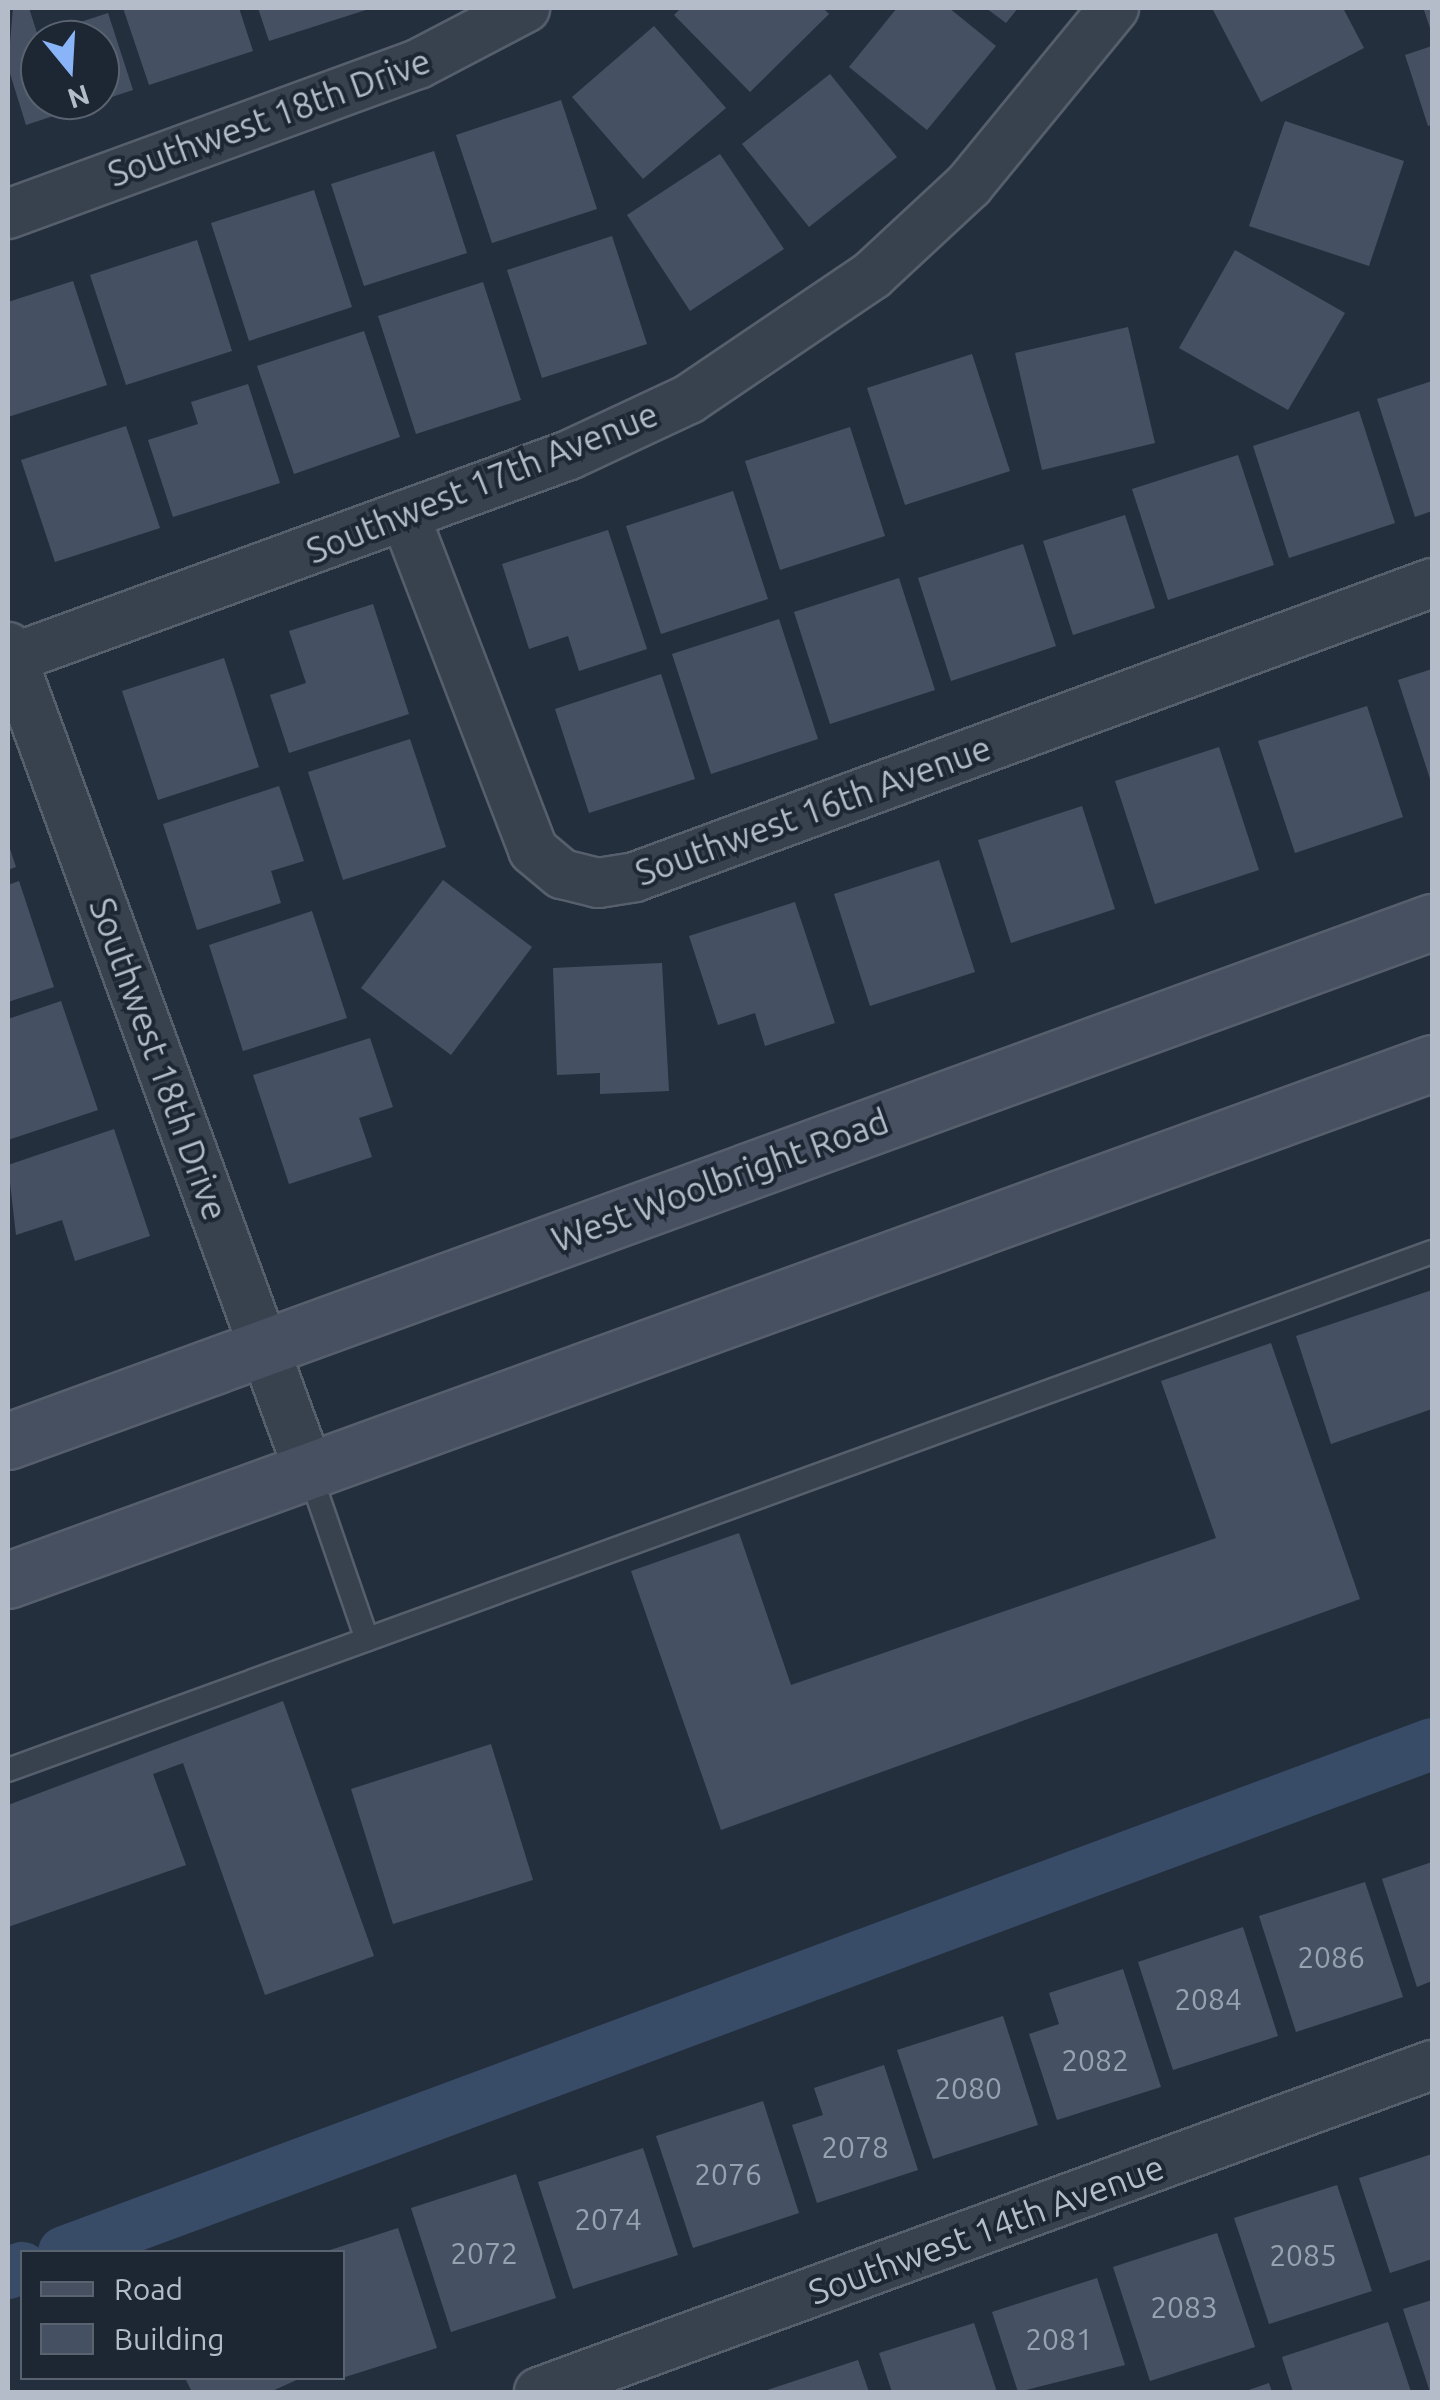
<!DOCTYPE html>
<html>
<head>
<meta charset="utf-8">
<style>
	body { margin:0 }
	#map { position:relative; width:1440px; height:2400px; overflow:hidden; background:#242f3e; font-family:Ubuntu,sans-serif }
	div>[style] { position:absolute }
	.canal>* { height:52px; margin:-26px; padding:0 26px; transform-origin:26px; border-radius:26px; background:#394c67 }
	.building>* { inset:0; background:#455162 }
	.roads { filter:drop-shadow(2px 0 #565f6c) drop-shadow(-2px 0 #565f6c) drop-shadow(0 2px #565f6c) drop-shadow(0 -2px #565f6c) }
	.service>* { height:22px; margin:-11px; padding:0 11px; transform-origin:11px; border-radius:11px; background:#38414e }
	.minor>* { height:48px; margin:-24px; padding:0 24px; transform-origin:24px; border-radius:24px; background:#38414e }
	.secondary>* { height:55px; margin:-27.5px; padding:0 27.5px; transform-origin:27.5px; border-radius:27.5px; background:#465061 }
	span { translate:-50% -50%; white-space:nowrap; text-align:center; line-height:1.15; -webkit-text-stroke:8px #1d2633; paint-order:stroke }
	.number-label { font-size:30px; color:#98a1af }
	.number-label span { -webkit-text-stroke-width:0 }
	.street-label { font-size:35px; color:#b4bcc9 }
	.frame { position:absolute; inset:0; border:10px solid #b4bcc9; pointer-events:none }
	.legend { position:absolute; left:20px; top:2250px; width:325px; height:130px; box-sizing:border-box; background:#1d2633; border:2px solid #59626f; margin:0; padding:12px 18px; list-style:none; font-size:30px; color:#b4bcc9 }
	.legend li { display:flex; align-items:center; gap:20px; height:50px }
	.legend b { width:50px; border:2px solid #59626f }
	.north { position:absolute; left:20px; top:20px; width:100px; height:100px; box-sizing:border-box; background:#1d2633; border:2px solid #59626f; border-radius:50%; rotate:162deg; font-size:28px; font-weight:700; line-height:40px; text-align:center; color:#b4bcc9 }
	.north::after { content:''; display:block; margin:auto; width:35px; height:45px; background:#8ab4f8; clip-path:polygon(50% 0,100% 100%,50% 72%,0 100%) }
</style>
</head>
<body>
<div id="map">
	<div class="canal">
		<i style="left:64px;top:2252px;width:1459px;rotate:-20.37deg"></i>
		<i style="left:8px;top:2273px;width:15px;rotate:-20deg"></i>
	</div>
	<div class="building">
		<i style="clip-path:polygon(evenodd,13px 8px,29px 8px,38px 36px,108px 13px,133px 90px,26px 125px,8px 67px,13px 8px,40px 40px,100px 40px,100px 100px,40px 100px,40px 40px)"></i>
		<i style="clip-path:polygon(123px 8px,239px 8px,253px 51px,149px 85px)"></i>
		<i style="clip-path:polygon(258px 8px,372px 8px,269px 41px)"></i>
		<i style="clip-path:polygon(681px 8px,823px 8px,829px 14px,750px 92px,674px 15px)"></i>
		<i style="clip-path:polygon(897px 8px,949px 8px,996px 46px,927px 130px,849px 67px)"></i>
		<i style="clip-path:polygon(986px 8px,1018px 8px,1006px 23px)"></i>
		<i style="clip-path:polygon(1212px 8px,1343px 8px,1364px 48px,1261px 102px)"></i>
		<i style="clip-path:polygon(1432px 8px,1432px 34px,1424px 10px)"></i>
		<i style="clip-path:polygon(654px 26px,726px 108px,643px 179px,572px 97px)"></i>
		<i style="clip-path:polygon(1432px 46px,1432px 125px,1428px 126px,1405px 55px)"></i>
		<i style="clip-path:polygon(830px 74px,897px 157px,809px 227px,742px 144px)"></i>
		<i style="clip-path:polygon(561px 100px,597px 209px,492px 243px,456px 135px)"></i>
		<i style="clip-path:polygon(1285px 121px,1404px 161px,1369px 266px,1249px 226px)"></i>
		<i style="clip-path:polygon(434px 151px,467px 253px,364px 286px,331px 184px)"></i>
		<i style="clip-path:polygon(720px 154px,784px 249px,690px 311px,627px 215px)"></i>
		<i style="clip-path:polygon(314px 190px,352px 307px,249px 341px,211px 223px)"></i>
		<i style="clip-path:polygon(612px 236px,647px 344px,542px 378px,507px 270px)"></i>
		<i style="clip-path:polygon(197px 240px,232px 351px,126px 385px,90px 275px)"></i>
		<i style="clip-path:polygon(1235px 250px,1345px 313px,1288px 410px,1179px 348px)"></i>
		<i style="clip-path:polygon(73px 281px,107px 385px,8px 417px,8px 302px)"></i>
		<i style="clip-path:polygon(483px 282px,521px 400px,416px 434px,378px 316px)"></i>
		<i style="clip-path:polygon(1128px 327px,1155px 443px,1042px 470px,1015px 353px)"></i>
		<i style="clip-path:polygon(364px 331px,400px 437px,294px 474px,257px 366px)"></i>
		<i style="clip-path:polygon(972px 354px,1010px 471px,905px 505px,867px 388px)"></i>
		<i style="clip-path:polygon(1432px 381px,1432px 511px,1415px 517px,1377px 399px)"></i>
		<i style="clip-path:polygon(248px 384px,280px 483px,173px 517px,148px 440px,198px 424px,191px 402px)"></i>
		<i style="clip-path:polygon(1359px 411px,1395px 523px,1289px 558px,1253px 446px)"></i>
		<i style="clip-path:polygon(126px 426px,160px 528px,55px 562px,21px 460px)"></i>
		<i style="clip-path:polygon(850px 427px,885px 536px,780px 570px,745px 461px)"></i>
		<i style="clip-path:polygon(1238px 455px,1274px 565px,1168px 600px,1132px 489px)"></i>
		<i style="clip-path:polygon(733px 491px,768px 599px,661px 634px,626px 526px)"></i>
		<i style="clip-path:polygon(1125px 515px,1155px 608px,1073px 635px,1043px 541px)"></i>
		<i style="clip-path:polygon(608px 530px,647px 649px,579px 671px,568px 636px,529px 649px,502px 564px)"></i>
		<i style="clip-path:polygon(1023px 544px,1056px 646px,951px 681px,918px 578px)"></i>
		<i style="clip-path:polygon(899px 578px,935px 690px,830px 724px,794px 612px)"></i>
		<i style="clip-path:polygon(373px 604px,409px 714px,289px 753px,270px 695px,306px 683px,289px 631px)"></i>
		<i style="clip-path:polygon(779px 619px,818px 739px,711px 774px,672px 654px)"></i>
		<i style="clip-path:polygon(224px 658px,259px 767px,158px 800px,122px 691px)"></i>
		<i style="clip-path:polygon(1432px 669px,1432px 785px,1398px 680px)"></i>
		<i style="clip-path:polygon(661px 674px,695px 779px,589px 813px,555px 709px)"></i>
		<i style="clip-path:polygon(1367px 706px,1403px 817px,1295px 853px,1258px 741px)"></i>
		<i style="clip-path:polygon(410px 739px,446px 847px,343px 880px,308px 772px)"></i>
		<i style="clip-path:polygon(1219px 747px,1259px 870px,1155px 904px,1115px 781px)"></i>
		<i style="clip-path:polygon(279px 786px,304px 861px,271px 871px,281px 903px,197px 930px,163px 824px)"></i>
		<i style="clip-path:polygon(1082px 806px,1115px 909px,1011px 943px,978px 840px)"></i>
		<i style="clip-path:polygon(8px 843px,16px 867px,8px 870px)"></i>
		<i style="clip-path:polygon(939px 860px,975px 972px,870px 1006px,834px 894px)"></i>
		<i style="clip-path:polygon(443px 880px,532px 947px,451px 1055px,361px 988px)"></i>
		<i style="clip-path:polygon(19px 881px,54px 987px,8px 1002px,8px 885px)"></i>
		<i style="clip-path:polygon(795px 902px,835px 1023px,765px 1046px,755px 1013px,718px 1025px,689px 936px)"></i>
		<i style="clip-path:polygon(312px 911px,347px 1018px,243px 1051px,209px 945px)"></i>
		<i style="clip-path:polygon(662px 963px,669px 1091px,600px 1094px,600px 1073px,557px 1075px,553px 968px)"></i>
		<i style="clip-path:polygon(61px 1001px,98px 1110px,8px 1140px,8px 1019px)"></i>
		<i style="clip-path:polygon(370px 1038px,393px 1107px,359px 1118px,372px 1157px,289px 1184px,253px 1075px)"></i>
		<i style="clip-path:polygon(114px 1129px,150px 1236px,75px 1261px,62px 1220px,16px 1235px,8px 1165px)"></i>
		<i style="clip-path:polygon(1432px 1290px,1432px 1409px,1331px 1444px,1296px 1336px)"></i>
		<i style="clip-path:polygon(1271px 1343px,1360px 1599px,721px 1830px,631px 1571px,739px 1533px,791px 1685px,1216px 1538px,1161px 1381px)"></i>
		<i style="clip-path:polygon(283px 1701px,374px 1956px,265px 1995px,183px 1763px,153px 1774px,186px 1865px,8px 1927px,8px 1805px)"></i>
		<i style="clip-path:polygon(491px 1744px,533px 1880px,393px 1924px,351px 1789px)"></i>
		<i style="clip-path:polygon(1432px 1862px,1432px 1981px,1417px 1987px,1382px 1879px)"></i>
		<i style="clip-path:polygon(1365px 1882px,1403px 1997px,1296px 2032px,1259px 1916px)"></i>
		<i style="clip-path:polygon(1243px 1927px,1278px 2036px,1173px 2070px,1138px 1962px)"></i>
		<i style="clip-path:polygon(1123px 1969px,1161px 2087px,1057px 2120px,1029px 2034px,1059px 2024px,1049px 1993px)"></i>
		<i style="clip-path:polygon(1003px 2016px,1038px 2125px,933px 2159px,897px 2050px)"></i>
		<i style="clip-path:polygon(884px 2065px,918px 2170px,817px 2203px,792px 2125px,823px 2115px,814px 2088px)"></i>
		<i style="clip-path:polygon(763px 2101px,799px 2213px,693px 2248px,656px 2136px)"></i>
		<i style="clip-path:polygon(643px 2148px,678px 2255px,573px 2289px,538px 2182px)"></i>
		<i style="clip-path:polygon(1432px 2154px,1432px 2259px,1390px 2273px,1359px 2178px)"></i>
		<i style="clip-path:polygon(516px 2174px,556px 2298px,451px 2332px,411px 2208px)"></i>
		<i style="clip-path:polygon(1337px 2185px,1372px 2291px,1269px 2324px,1234px 2218px)"></i>
		<i style="clip-path:polygon(398px 2228px,437px 2348px,342px 2378px,342px 2252px,324px 2252px)"></i>
		<i style="clip-path:polygon(1217px 2233px,1255px 2347px,1150px 2381px,1113px 2267px)"></i>
		<i style="clip-path:polygon(1097px 2278px,1125px 2365px,1018px 2392px,992px 2312px)"></i>
		<i style="clip-path:polygon(1432px 2300px,1432px 2392px,1430px 2392px,1403px 2309px)"></i>
		<i style="clip-path:polygon(1388px 2322px,1411px 2392px,1293px 2392px,1282px 2357px)"></i>
		<i style="clip-path:polygon(974px 2323px,997px 2392px,892px 2392px,879px 2353px)"></i>
		<i style="clip-path:polygon(858px 2360px,869px 2392px,761px 2392px)"></i>
		<i style="clip-path:polygon(185px 2378px,301px 2378px,270px 2392px,192px 2392px)"></i>
		<i style="clip-path:polygon(1269px 2383px,1272px 2392px,1243px 2392px)"></i>
	</div>
	<div class="roads">
		<div class="service">
			<i style="left:309px;top:1471px;width:178px;rotate:71deg"></i>
			<i style="left:8px;top:1770px;width:1515px;rotate:-19.99deg"></i>
		</div>
		<div class="minor">
			<i style="left:8px;top:214px;width:437px;rotate:-20.1deg"></i>
			<i style="left:418px;top:64px;width:121px;rotate:-27.6deg"></i>
			<i style="left:405px;top:516px;width:358px;rotate:69deg"></i>
			<i style="left:533px;top:850px;width:38px;rotate:40deg"></i>
			<i style="left:562px;top:874px;width:37px;rotate:14deg"></i>
			<i style="left:598px;top:883px;width:37px;rotate:-9deg"></i>
			<i style="left:635px;top:877px;width:849px;rotate:-20.25deg"></i>
			<i style="left:8px;top:647px;width:877px;rotate:69.93deg"></i>
			<i style="left:8px;top:660px;width:597px;rotate:-20.07deg"></i>
			<i style="left:569px;top:455px;width:132px;rotate:-25deg"></i>
			<i style="left:689px;top:399px;width:221px;rotate:-34.1deg"></i>
			<i style="left:872px;top:275px;width:132px;rotate:-42.9deg"></i>
			<i style="left:969px;top:185px;width:229px;rotate:-50.7deg"></i>
			<i style="left:539px;top:2392px;width:951px;rotate:-20.11deg"></i>
		</div>
		<div class="secondary">
			<i style="left:8px;top:1441px;width:1516px;rotate:-20.03deg"></i>
			<i style="left:8px;top:1580px;width:1515px;rotate:-19.95deg"></i>
		</div>
	</div>
	<div class="number-label">
		<span style="left:1331px;top:1957px">2086</span>
		<span style="left:1208px;top:1999px">2084</span>
		<span style="left:1095px;top:2060px">2082</span>
		<span style="left:968px;top:2088px">2080</span>
		<span style="left:855px;top:2147px">2078</span>
		<span style="left:728px;top:2174px">2076</span>
		<span style="left:608px;top:2219px">2074</span>
		<span style="left:484px;top:2253px">2072</span>
		<span style="left:1303px;top:2255px">2085</span>
		<span style="left:1184px;top:2307px">2083</span>
		<span style="left:1059px;top:2339px">2081</span>
	</div>
	<div class="street-label">
		<span style="left:269px;top:117px;rotate:-20deg">Southwest 18th Drive</span>
		<span style="left:482px;top:482px;rotate:-22deg">Southwest 17th Avenue</span>
		<span style="left:813px;top:810px;rotate:-20deg">Southwest 16th Avenue</span>
		<span style="left:159px;top:1059px;rotate:70deg">Southwest 18th Drive</span>
		<span style="left:720px;top:1180px;rotate:-20deg">West Woolbright Road</span>
		<span style="left:986px;top:2229px;rotate:-20deg">Southwest 14th Avenue</span>
	</div>
	<div class="frame"></div>
	<ul class="legend">
	<li><b style="height:12px;background:#465061"></b>Road</li>
	<li><b style="height:28px;background:#455162"></b>Building</li>
	</ul>
	<div class="north">N</div>
</div>
</body>
</html>
